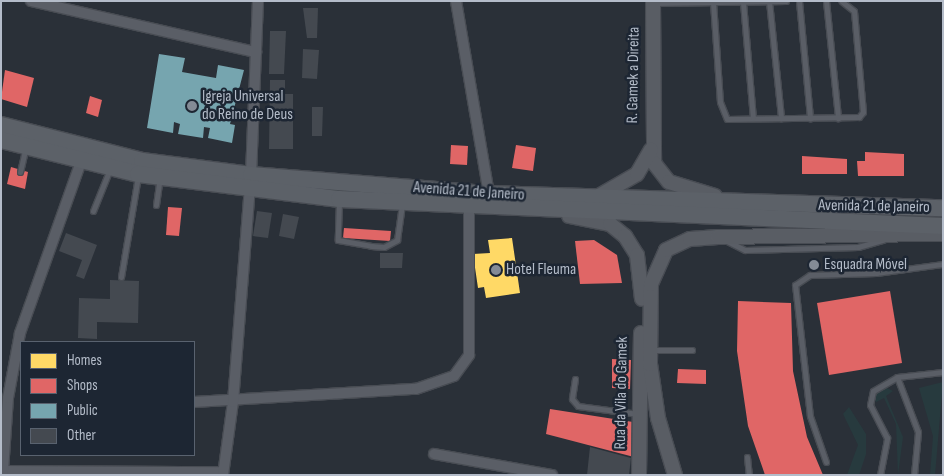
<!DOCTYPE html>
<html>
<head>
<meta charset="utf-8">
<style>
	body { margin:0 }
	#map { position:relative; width:944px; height:476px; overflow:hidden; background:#2a3038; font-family:"Sofia Sans Condensed",sans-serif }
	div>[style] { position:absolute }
	.green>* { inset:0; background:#273a3e }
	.homes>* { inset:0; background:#ffd966 }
	.shops>* { inset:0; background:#e06666 }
	.public>* { inset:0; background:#76a5af }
	.building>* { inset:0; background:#444950 }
	.roads { filter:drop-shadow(1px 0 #484c53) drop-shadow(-1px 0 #484c53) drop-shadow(0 1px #484c53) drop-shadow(0 -1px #484c53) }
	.lane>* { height:5px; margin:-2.5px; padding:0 2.5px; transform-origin:2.5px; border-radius:2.5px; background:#5a5e66 }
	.street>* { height:10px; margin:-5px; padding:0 5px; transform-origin:5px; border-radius:5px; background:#5a5e66 }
	.secondary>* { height:14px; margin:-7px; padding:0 7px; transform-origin:7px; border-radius:7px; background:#595d64 }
	.primary>* { height:16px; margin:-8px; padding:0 8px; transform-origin:8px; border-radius:8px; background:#5c6168 }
	.dots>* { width:14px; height:14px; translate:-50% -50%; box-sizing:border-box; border:2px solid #1d2633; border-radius:50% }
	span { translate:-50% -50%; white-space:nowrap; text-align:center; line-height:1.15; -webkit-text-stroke:5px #1d2633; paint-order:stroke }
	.street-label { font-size:16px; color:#b4bcc9 }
	.poi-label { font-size:16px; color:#b4bcc9 }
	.left { translate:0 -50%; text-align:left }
	.frame { position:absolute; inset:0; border:2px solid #b4bcc9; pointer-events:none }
	.legend { position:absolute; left:20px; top:341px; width:175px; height:115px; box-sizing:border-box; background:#1d2633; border:1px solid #59626f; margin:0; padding:6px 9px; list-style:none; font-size:15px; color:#b4bcc9 }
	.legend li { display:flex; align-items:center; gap:10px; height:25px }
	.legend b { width:25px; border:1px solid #59626f }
</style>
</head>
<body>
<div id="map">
	<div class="green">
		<i style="clip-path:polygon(943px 382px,935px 475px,930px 475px,933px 436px,919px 388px)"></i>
		<i style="clip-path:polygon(883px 386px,893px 391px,886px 396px,903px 437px,898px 475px,896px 424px,884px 398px,876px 402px,874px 398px)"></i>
		<i style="clip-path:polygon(849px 407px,866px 434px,866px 454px,859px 475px,847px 475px,858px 445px,843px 414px)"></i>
	</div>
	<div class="homes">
		<i style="clip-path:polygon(512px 238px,520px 293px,486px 298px,484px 287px,478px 288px,473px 254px,490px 253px,488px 240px)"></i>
	</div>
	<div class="shops">
		<i style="clip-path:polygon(5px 70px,34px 78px,27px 107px,1px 99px)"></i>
		<i style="clip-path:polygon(90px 96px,102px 100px,98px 117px,86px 113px)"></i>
		<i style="clip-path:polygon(451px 145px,468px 146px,467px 165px,450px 164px)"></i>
		<i style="clip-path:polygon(516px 145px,536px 148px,533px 171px,512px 168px)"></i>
		<i style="clip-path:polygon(865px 152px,904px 154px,904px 176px,858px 176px,857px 161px,865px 161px)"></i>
		<i style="clip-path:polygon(802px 156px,847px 159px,847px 174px,802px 174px)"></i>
		<i style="clip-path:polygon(11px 167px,28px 172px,25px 189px,7px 184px)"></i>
		<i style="clip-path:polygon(168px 207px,182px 208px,179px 236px,166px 235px)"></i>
		<i style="clip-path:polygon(344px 228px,391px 231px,390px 241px,343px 238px)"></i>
		<i style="clip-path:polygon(594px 240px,617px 255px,622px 283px,580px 284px,575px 241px)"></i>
		<i style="clip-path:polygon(890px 291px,902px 363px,829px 375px,817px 303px)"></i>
		<i style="clip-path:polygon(738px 301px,791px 303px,793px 371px,807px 437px,823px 475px,765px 475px,748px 426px,737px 351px)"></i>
		<i style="clip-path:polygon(612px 359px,631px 360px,630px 389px,612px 388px)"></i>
		<i style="clip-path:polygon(678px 369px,706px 370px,706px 384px,677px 383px)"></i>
		<i style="clip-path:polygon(550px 409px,633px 422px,634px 457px,546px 434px)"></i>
	</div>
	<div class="public">
		<i style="clip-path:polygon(159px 54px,185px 58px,182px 72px,216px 78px,218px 65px,244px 70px,230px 124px,235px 125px,232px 143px,208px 138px,210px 128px,204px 127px,203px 138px,178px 134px,180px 124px,174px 122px,173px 133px,147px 128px)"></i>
	</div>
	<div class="building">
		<i style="clip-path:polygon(303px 8px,318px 8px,317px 38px,307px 38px)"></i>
		<i style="clip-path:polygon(270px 31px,286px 31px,284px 74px,269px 74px)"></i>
		<i style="clip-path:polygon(303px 49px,319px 50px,317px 79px,302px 78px)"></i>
		<i style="clip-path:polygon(270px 80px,285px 80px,285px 94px,293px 94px,293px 149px,269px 149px)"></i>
		<i style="clip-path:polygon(312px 107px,323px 107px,322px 136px,312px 136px)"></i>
		<i style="clip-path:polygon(257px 211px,272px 213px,268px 238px,253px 236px)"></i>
		<i style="clip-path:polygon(283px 214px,299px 217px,294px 239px,279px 236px)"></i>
		<i style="clip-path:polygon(66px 233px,97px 245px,84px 279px,76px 276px,82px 260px,59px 251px)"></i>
		<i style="clip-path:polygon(380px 253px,403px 253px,402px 268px,380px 268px)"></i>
		<i style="clip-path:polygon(110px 280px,139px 281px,138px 323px,97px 322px,97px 339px,78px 338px,79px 298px,110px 299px)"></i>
		<i style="clip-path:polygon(590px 447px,631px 458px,629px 475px,587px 475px)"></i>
	</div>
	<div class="roads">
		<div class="lane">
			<i style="left:769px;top:1px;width:118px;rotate:84.1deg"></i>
			<i style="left:799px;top:1px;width:118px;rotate:84.6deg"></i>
			<i style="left:826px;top:1px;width:118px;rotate:84.1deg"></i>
			<i style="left:713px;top:2px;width:100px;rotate:86deg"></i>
			<i style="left:720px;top:102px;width:18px;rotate:68deg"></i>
			<i style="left:727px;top:119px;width:132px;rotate:-0.9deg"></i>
			<i style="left:859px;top:117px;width:6px;rotate:-51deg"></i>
			<i style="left:863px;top:112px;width:101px;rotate:-95.1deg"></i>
			<i style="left:854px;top:11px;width:16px;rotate:-142deg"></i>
			<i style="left:743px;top:2px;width:116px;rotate:85.1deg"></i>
			<i style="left:654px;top:3px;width:132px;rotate:-0.9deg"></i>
			<i style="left:20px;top:172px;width:23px;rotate:-77deg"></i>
			<i style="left:339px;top:202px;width:38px;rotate:92deg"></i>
			<i style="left:338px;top:240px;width:34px;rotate:10deg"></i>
			<i style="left:371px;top:246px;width:13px;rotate:4deg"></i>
			<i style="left:384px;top:247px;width:15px;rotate:-28deg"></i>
			<i style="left:397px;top:240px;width:35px;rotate:-82deg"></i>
			<i style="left:156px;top:205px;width:27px;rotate:-82deg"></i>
			<i style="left:93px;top:211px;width:45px;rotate:-68deg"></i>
			<i style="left:727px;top:241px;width:20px;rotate:27deg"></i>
			<i style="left:745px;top:250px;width:113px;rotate:-1.5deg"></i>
			<i style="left:858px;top:247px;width:26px;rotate:-16deg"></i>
			<i style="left:121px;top:277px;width:102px;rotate:-80.4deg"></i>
			<i style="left:652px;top:350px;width:40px"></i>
			<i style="left:897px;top:377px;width:59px;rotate:69.1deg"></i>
			<i style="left:918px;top:432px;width:43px;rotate:95.3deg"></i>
			<i style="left:575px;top:379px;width:20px;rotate:99deg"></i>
			<i style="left:572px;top:399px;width:9px;rotate:49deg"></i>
			<i style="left:578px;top:406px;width:61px;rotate:7.6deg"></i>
			<i style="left:747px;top:457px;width:18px;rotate:84deg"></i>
			<i style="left:826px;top:462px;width:49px;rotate:-109.2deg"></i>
			<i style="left:810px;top:416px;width:132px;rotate:-96.5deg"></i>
			<i style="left:795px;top:285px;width:18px;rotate:-34deg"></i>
			<i style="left:810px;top:275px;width:66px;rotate:-1.7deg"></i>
			<i style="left:876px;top:273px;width:68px;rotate:-7.7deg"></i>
			<i style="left:880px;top:475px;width:38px;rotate:-79deg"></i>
			<i style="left:887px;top:438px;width:37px;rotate:-117deg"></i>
			<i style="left:870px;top:405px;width:14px;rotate:-78deg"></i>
			<i style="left:873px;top:391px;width:28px;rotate:-30deg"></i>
			<i style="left:897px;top:377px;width:46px;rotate:-6.2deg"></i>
		</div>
		<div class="street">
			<i style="left:31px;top:1px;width:231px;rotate:12.8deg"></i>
			<i style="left:456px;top:1px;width:196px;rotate:80.3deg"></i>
			<i style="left:251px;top:175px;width:174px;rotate:-87.7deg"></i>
			<i style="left:194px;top:402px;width:222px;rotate:-3.4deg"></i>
			<i style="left:416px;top:389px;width:40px;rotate:-18.9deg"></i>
			<i style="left:454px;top:376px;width:26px;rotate:-54deg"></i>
			<i style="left:469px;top:355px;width:147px;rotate:-90deg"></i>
			<i style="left:434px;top:454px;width:120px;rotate:10.1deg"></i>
			<i style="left:1px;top:471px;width:221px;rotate:0.3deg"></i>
			<i style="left:3px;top:471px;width:73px;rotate:-86.1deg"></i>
			<i style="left:8px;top:398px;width:66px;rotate:-79.5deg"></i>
			<i style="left:20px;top:333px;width:182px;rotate:-70.4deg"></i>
			<i style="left:223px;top:475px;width:74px;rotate:-82.2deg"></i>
			<i style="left:233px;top:402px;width:215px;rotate:-85.5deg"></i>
		</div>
		<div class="secondary">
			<i style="left:653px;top:1px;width:162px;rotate:89.6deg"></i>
			<i style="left:654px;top:163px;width:24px;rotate:52deg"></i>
			<i style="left:669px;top:182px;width:48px;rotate:16.9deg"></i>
			<i style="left:597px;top:197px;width:46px;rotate:-29.9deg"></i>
			<i style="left:637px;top:174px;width:28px;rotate:-60deg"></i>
			<i style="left:569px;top:216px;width:42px;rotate:11deg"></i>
			<i style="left:610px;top:224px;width:19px;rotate:39deg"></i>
			<i style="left:625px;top:236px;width:22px;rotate:58deg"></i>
			<i style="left:637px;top:255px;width:44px;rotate:83.5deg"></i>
			<i style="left:639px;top:475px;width:142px;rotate:-89.2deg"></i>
			<i style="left:675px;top:475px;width:59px;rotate:-106.6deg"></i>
			<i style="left:658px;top:418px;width:55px;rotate:-98.4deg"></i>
			<i style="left:650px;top:364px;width:80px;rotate:-89.3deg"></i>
			<i style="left:651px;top:284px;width:37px;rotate:-66deg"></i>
			<i style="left:666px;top:250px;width:26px;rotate:-25deg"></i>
			<i style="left:690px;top:239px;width:28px;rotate:-4deg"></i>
			<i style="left:718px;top:237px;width:225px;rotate:-0.8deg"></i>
		</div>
		<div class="primary">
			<i style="left:1px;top:125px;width:146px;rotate:14.3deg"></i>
			<i style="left:142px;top:161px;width:110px;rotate:7.3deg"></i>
			<i style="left:251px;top:175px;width:239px;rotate:4.6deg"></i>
			<i style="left:489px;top:194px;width:454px;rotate:1.8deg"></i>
			<i style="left:1px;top:140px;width:141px;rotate:13.9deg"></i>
			<i style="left:138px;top:174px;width:203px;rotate:7.1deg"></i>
			<i style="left:339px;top:199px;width:605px;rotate:2.56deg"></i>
		</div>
	</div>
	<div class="dots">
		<i style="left:192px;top:106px;background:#848b96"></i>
		<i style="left:814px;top:265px;background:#848b96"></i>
		<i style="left:496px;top:270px;background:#848b96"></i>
	</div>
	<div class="street-label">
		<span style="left:634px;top:75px;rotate:-89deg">R. Gamek a Direita</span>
		<span style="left:469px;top:192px;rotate:4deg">Avenida 21 de Janeiro</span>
		<span style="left:874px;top:207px;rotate:1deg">Avenida 21 de Janeiro</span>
		<span style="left:622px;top:393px;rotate:-89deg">Rua da Vila do Gamek</span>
	</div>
	<div class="poi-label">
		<span class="left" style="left:202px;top:106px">Igreja Universal<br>do Reino de Deus</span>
		<span class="left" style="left:824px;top:265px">Esquadra Móvel</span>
		<span class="left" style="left:506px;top:270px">Hotel Fleuma</span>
	</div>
	<div class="frame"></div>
	<ul class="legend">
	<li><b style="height:14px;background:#ffd966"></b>Homes</li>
	<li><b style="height:14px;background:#e06666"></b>Shops</li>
	<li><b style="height:14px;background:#76a5af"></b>Public</li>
	<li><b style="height:14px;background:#444950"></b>Other</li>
	</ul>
</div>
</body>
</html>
